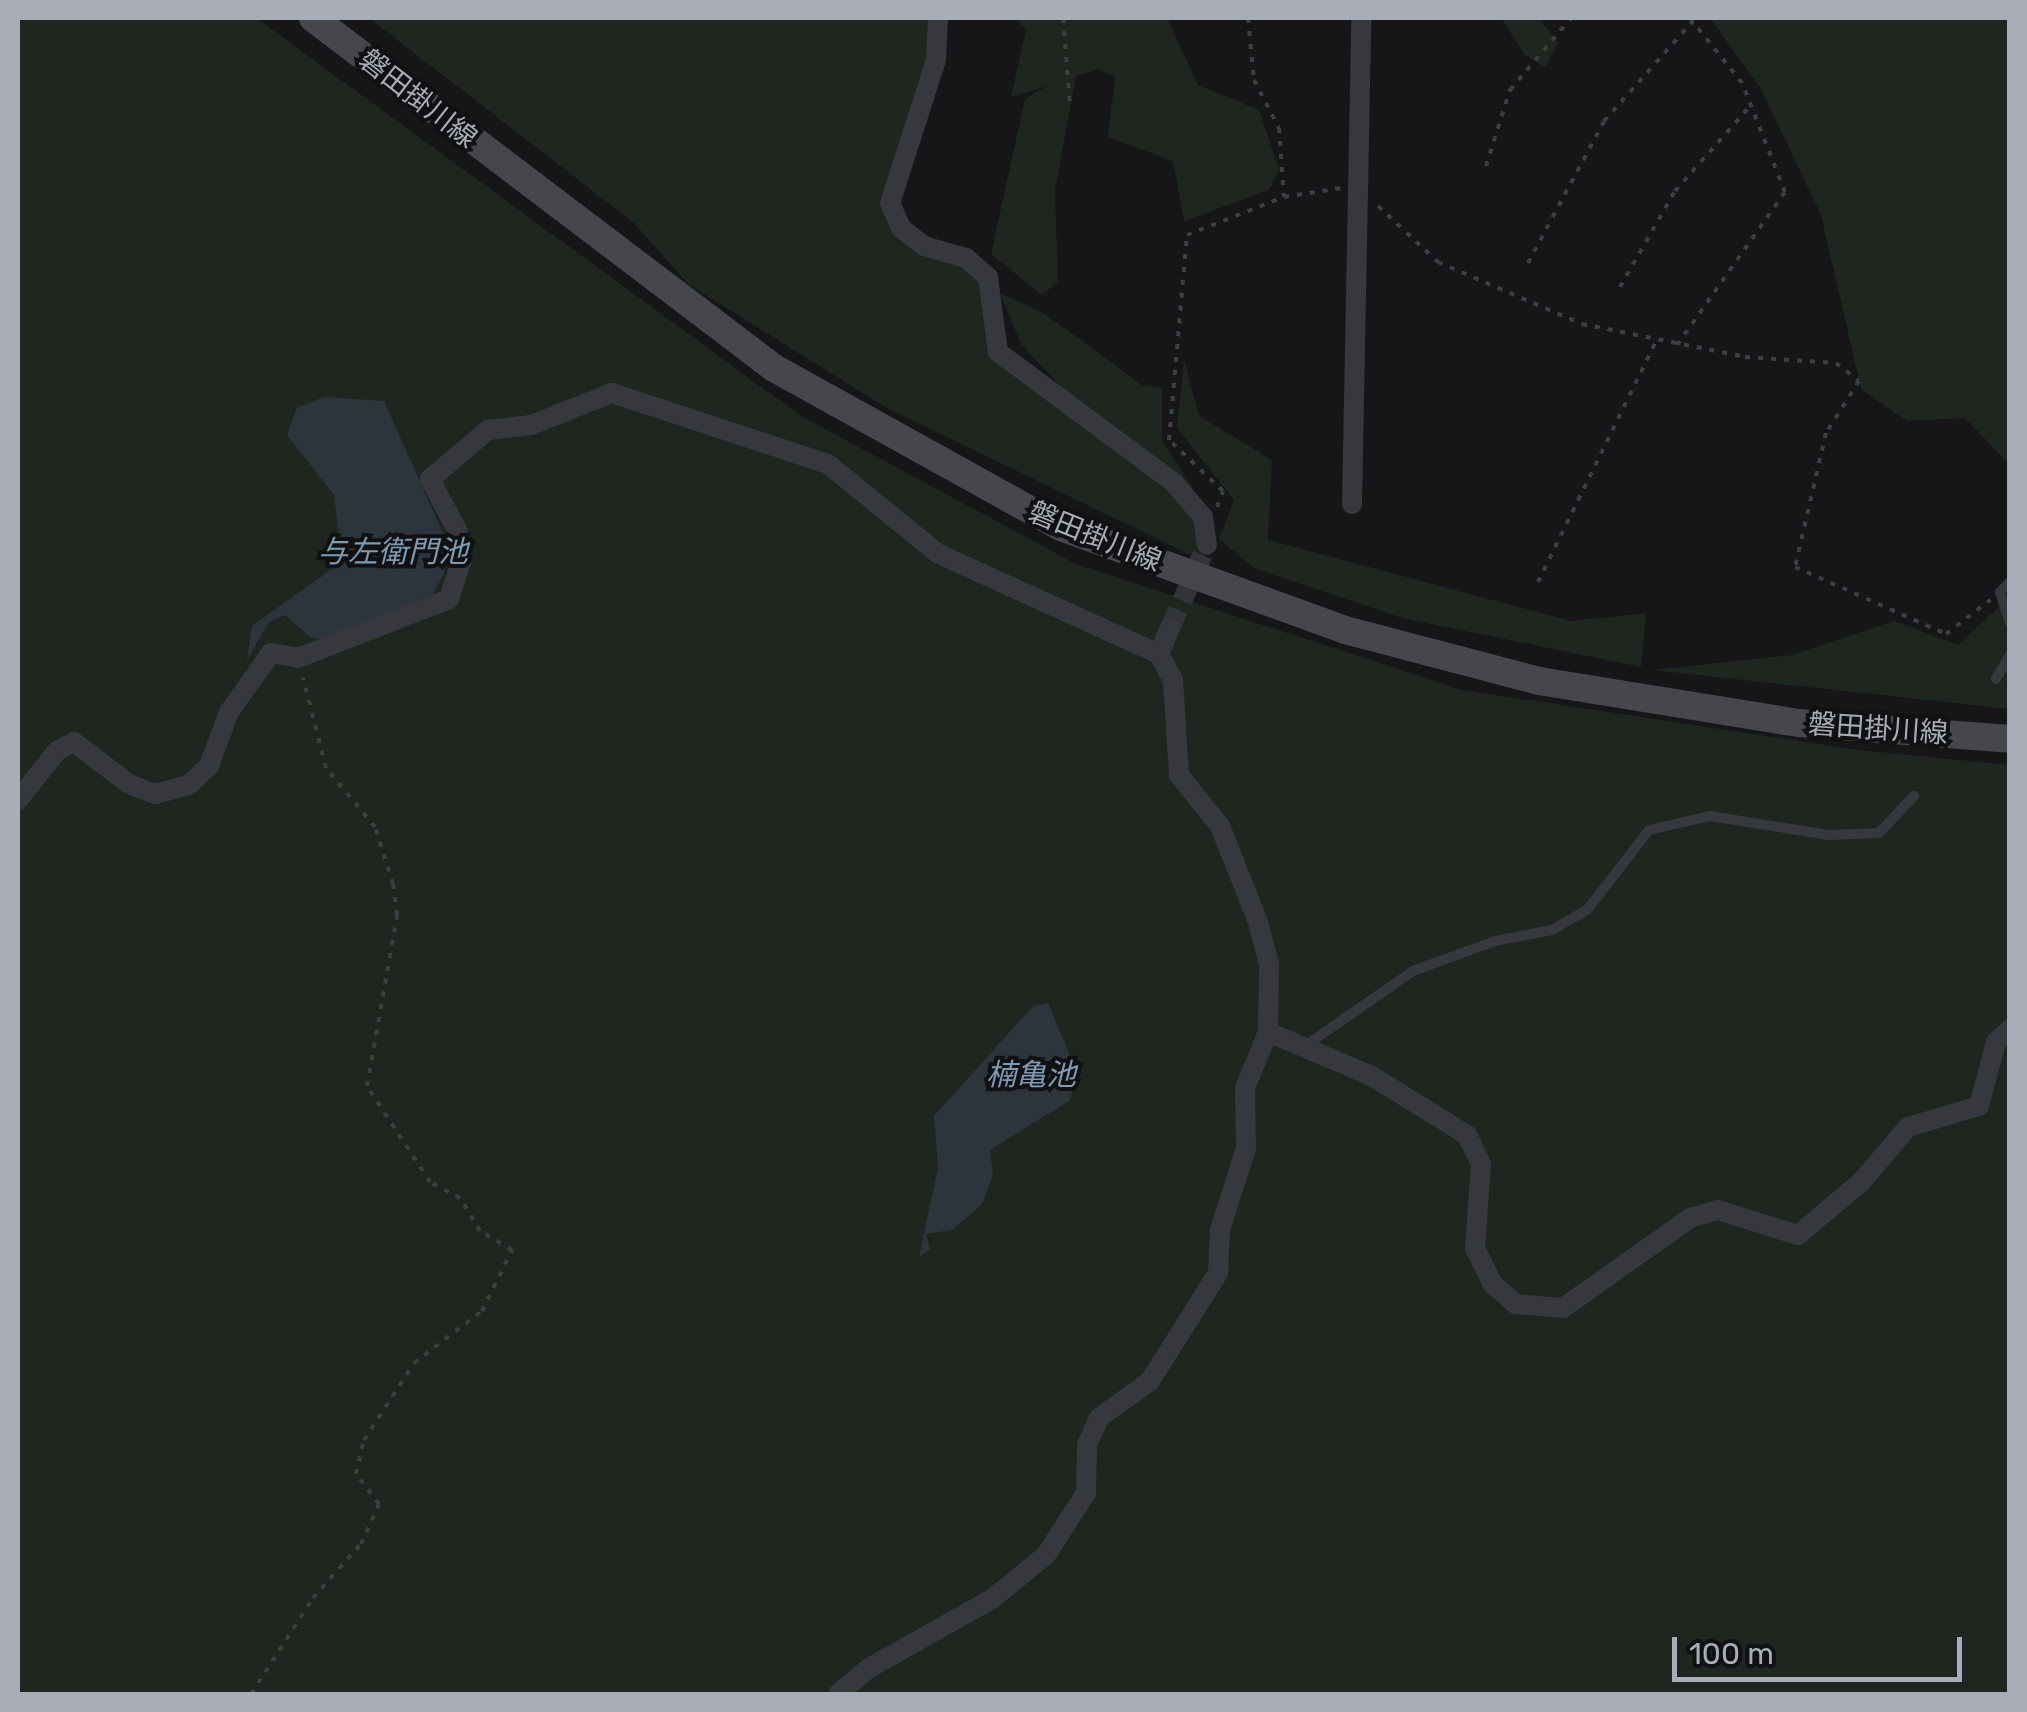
<!DOCTYPE html>
<html>
<head>
<meta charset="utf-8">
<style>
	body { margin:0 }
	#map { position:relative; width:2027px; height:1712px; overflow:hidden; background:#161618; font-family:Rubik,"Noto Sans JP",sans-serif }
	div>[style] { position:absolute }
	.green>* { inset:0; background:#1e261f }
	.water>* { inset:0; background:#2c353c }
	.street-tunnel>* { height:20px; margin-top:-10px; transform-origin:0; background:repeating-linear-gradient(90deg,#333438 0 20px,transparent 0 30px) }
	.path>* { height:4px; margin-top:-2px; transform-origin:0; background:repeating-linear-gradient(90deg,#3d3f44 0 5px,transparent 0 13px) }
	.lane>* { height:10px; margin:-5px; padding:0 5px; transform-origin:5px; border-radius:5px; background:#37383d }
	.street>* { height:20px; margin:-10px; padding:0 10px; transform-origin:10px; border-radius:10px; background:#37383d }
	.secondary>* { height:28px; margin:-14px; padding:0 14px; transform-origin:14px; border-radius:14px; background:#45474d }
	span { translate:-50% -50%; white-space:nowrap; text-align:center; line-height:1.15; -webkit-text-stroke:8px #111113; paint-order:stroke }
	.street-label { font-size:28px; color:#a8adb8 }
	.water-label { font-size:30px; color:#7f9bb3; font-style:italic }
	.frame { position:absolute; inset:0; border:20px solid #a8adb8; pointer-events:none }
	.scale { position:absolute; left:1672px; top:1637px; width:290px; height:45px; box-sizing:border-box; border:5px solid #a8adb8; border-top:0; padding-left:12px; font-size:30px; line-height:35px; white-space:nowrap; color:#a8adb8; -webkit-text-stroke:8px #111113; paint-order:stroke }
</style>
</head>
<body>
<div id="map">
	<div class="green">
		<i style="clip-path:polygon(18px 18px,256px 18px,801px 416px,1076px 564px,1462px 690px,1859px 750px,2009px 765px,2009px 1694px,18px 1694px)"></i>
		<i style="clip-path:polygon(369px 18px,936px 18px,936px 60px,890px 203px,914px 238px,988px 277px,998px 352px,1203px 517px,1203px 561px,885px 407px,688px 284px,633px 222px)"></i>
		<i style="clip-path:polygon(1015px 18px,1167px 18px,1198px 85px,1259px 110px,1279px 170px,1269px 190px,1184px 221px,1173px 161px,1108px 137px,1115px 77px,1098px 69px,1076px 76px,1055px 190px,1058px 282px,1042px 295px,991px 254px,1025px 99px,1047px 86px,1011px 97px,1026px 29px)"></i>
		<i style="clip-path:polygon(1501px 18px,1539px 18px,1558px 43px,1545px 67px,1525px 55px)"></i>
		<i style="clip-path:polygon(1710px 18px,2009px 18px,2009px 464px,1965px 418px,1907px 421px,1861px 389px,1821px 215px,1761px 89px)"></i>
		<i style="clip-path:polygon(1000px 293px,1045px 314px,1142px 385px,1162px 388px,1162px 440px,1195px 492px,1084px 412px,1021px 344px)"></i>
		<i style="clip-path:polygon(1184px 359px,1199px 416px,1272px 460px,1268px 540px,1571px 621px,1646px 613px,1641px 667px,1402px 618px,1254px 568px,1219px 539px,1234px 500px,1177px 428px)"></i>
		<i style="clip-path:polygon(2009px 597px,2009px 709px,1652px 670px,1792px 655px,1894px 621px,1958px 645px)"></i>
	</div>
	<div class="water">
		<i style="clip-path:polygon(324px 397px,384px 401px,447px 542px,444px 573px,433px 595px,337px 640px,311px 638px,285px 615px,268px 623px,247px 660px,252px 626px,342px 562px,334px 495px,287px 435px,297px 408px)"></i>
		<i style="clip-path:polygon(1048px 1003px,1078px 1074px,1069px 1101px,990px 1150px,993px 1175px,982px 1204px,952px 1230px,926px 1234px,930px 1250px,919px 1257px,938px 1168px,934px 1116px,1033px 1006px)"></i>
	</div>
	<div class="street-tunnel">
		<i style="left:1170px;top:628px;width:91px;rotate:-66deg"></i>
	</div>
	<div class="path">
		<i style="left:1063px;top:18px;width:87px;rotate:85.4deg"></i>
		<i style="left:1248px;top:18px;width:62px;rotate:84.5deg"></i>
		<i style="left:1254px;top:80px;width:54px;rotate:62.5deg"></i>
		<i style="left:1279px;top:128px;width:69px;rotate:85.9deg"></i>
		<i style="left:1486px;top:166px;width:80px;rotate:-72.5deg"></i>
		<i style="left:1510px;top:90px;width:94px;rotate:-49.7deg"></i>
		<i style="left:1378px;top:206px;width:82px;rotate:43deg"></i>
		<i style="left:1438px;top:262px;width:157px;rotate:23.3deg"></i>
		<i style="left:1582px;top:324px;width:166px;rotate:11.4deg"></i>
		<i style="left:1745px;top:357px;width:91px;rotate:3.8deg"></i>
		<i style="left:1836px;top:363px;width:29px;rotate:38deg"></i>
		<i style="left:1859px;top:381px;width:62px;rotate:122.4deg"></i>
		<i style="left:1826px;top:433px;width:138px;rotate:103deg"></i>
		<i style="left:1795px;top:567px;width:165px;rotate:23.9deg"></i>
		<i style="left:1946px;top:634px;width:56px;rotate:-37.7deg"></i>
		<i style="left:1528px;top:263px;width:161px;rotate:-61.8deg"></i>
		<i style="left:1604px;top:121px;width:134px;rotate:-48.3deg"></i>
		<i style="left:1620px;top:287px;width:111px;rotate:-60.2deg"></i>
		<i style="left:1675px;top:191px;width:116px;rotate:-48.5deg"></i>
		<i style="left:1677px;top:345px;width:187px;rotate:-54.8deg"></i>
		<i style="left:1785px;top:192px;width:117px;rotate:-111.5deg"></i>
		<i style="left:1742px;top:83px;width:83px;rotate:-128.7deg"></i>
		<i style="left:1217px;top:507px;width:17px;rotate:-69deg"></i>
		<i style="left:1223px;top:491px;width:74px;rotate:-136.6deg"></i>
		<i style="left:1169px;top:440px;width:206px;rotate:-85deg"></i>
		<i style="left:1187px;top:235px;width:104px;rotate:-21.4deg"></i>
		<i style="left:1284px;top:197px;width:58px;rotate:-9deg"></i>
		<i style="left:1538px;top:582px;width:268px;rotate:-63.9deg"></i>
		<i style="left:251px;top:1694px;width:114px;rotate:-57.1deg"></i>
		<i style="left:313px;top:1598px;width:72px;rotate:-48.4deg"></i>
		<i style="left:361px;top:1544px;width:44px;rotate:-65.8deg"></i>
		<i style="left:379px;top:1504px;width:38px;rotate:-127deg"></i>
		<i style="left:356px;top:1474px;width:35px;rotate:-77deg"></i>
		<i style="left:364px;top:1440px;width:92px;rotate:-57deg"></i>
		<i style="left:414px;top:1363px;width:86px;rotate:-37.4deg"></i>
		<i style="left:482px;top:1311px;width:68px;rotate:-63.8deg"></i>
		<i style="left:512px;top:1250px;width:37px;rotate:-149deg"></i>
		<i style="left:480px;top:1231px;width:39px;rotate:-121deg"></i>
		<i style="left:460px;top:1198px;width:34px;rotate:-152deg"></i>
		<i style="left:430px;top:1182px;width:115px;rotate:-123.3deg"></i>
		<i style="left:367px;top:1086px;width:174px;rotate:-80deg"></i>
		<i style="left:397px;top:915px;width:31px;rotate:-97deg"></i>
		<i style="left:393px;top:884px;width:60px;rotate:-107.5deg"></i>
		<i style="left:375px;top:827px;width:77px;rotate:-129.7deg"></i>
		<i style="left:326px;top:768px;width:93px;rotate:-104.3deg"></i>
	</div>
	<div class="lane">
		<i style="left:2010px;top:582px;width:14px;rotate:135deg"></i>
		<i style="left:2000px;top:592px;width:32px;rotate:72deg"></i>
		<i style="left:1996px;top:679px;width:28px;rotate:-60deg"></i>
		<i style="left:1302px;top:1048px;width:135px;rotate:-34.7deg"></i>
		<i style="left:1413px;top:971px;width:87px;rotate:-20.1deg"></i>
		<i style="left:1495px;top:941px;width:58px;rotate:-10.9deg"></i>
		<i style="left:1552px;top:930px;width:40px;rotate:-29.7deg"></i>
		<i style="left:1587px;top:910px;width:101px;rotate:-52.2deg"></i>
		<i style="left:1649px;top:830px;width:63px;rotate:-12.9deg"></i>
		<i style="left:1710px;top:816px;width:120px;rotate:9.1deg"></i>
		<i style="left:1828px;top:835px;width:51px;rotate:-2.2deg"></i>
		<i style="left:1879px;top:833px;width:51px;rotate:-46.6deg"></i>
	</div>
	<div class="street">
		<i style="left:938px;top:18px;width:42px;rotate:92.7deg"></i>
		<i style="left:936px;top:60px;width:150px;rotate:107.8deg"></i>
		<i style="left:890px;top:203px;width:27px;rotate:66deg"></i>
		<i style="left:901px;top:228px;width:29px;rotate:38deg"></i>
		<i style="left:924px;top:246px;width:44px;rotate:15.9deg"></i>
		<i style="left:966px;top:258px;width:29px;rotate:41deg"></i>
		<i style="left:988px;top:277px;width:76px;rotate:82.4deg"></i>
		<i style="left:998px;top:352px;width:218px;rotate:36.6deg"></i>
		<i style="left:1173px;top:482px;width:46px;rotate:49.4deg"></i>
		<i style="left:1203px;top:517px;width:28px;rotate:82deg"></i>
		<i style="left:1352px;top:504px;width:486px;rotate:-88.9deg"></i>
		<i style="left:1170px;top:628px;width:28px;rotate:113deg"></i>
		<i style="left:1159px;top:654px;width:30px;rotate:62deg"></i>
		<i style="left:1173px;top:680px;width:95px;rotate:86.4deg"></i>
		<i style="left:1179px;top:775px;width:65px;rotate:51.2deg"></i>
		<i style="left:1220px;top:826px;width:103px;rotate:68.4deg"></i>
		<i style="left:1258px;top:922px;width:43px;rotate:75.3deg"></i>
		<i style="left:1269px;top:964px;width:68px;rotate:90.8deg"></i>
		<i style="left:1268px;top:1032px;width:111px;rotate:22.9deg"></i>
		<i style="left:1370px;top:1075px;width:114px;rotate:31.7deg"></i>
		<i style="left:1467px;top:1135px;width:32px;rotate:64deg"></i>
		<i style="left:1481px;top:1164px;width:84px;rotate:94.1deg"></i>
		<i style="left:1475px;top:1248px;width:39px;rotate:64deg"></i>
		<i style="left:1492px;top:1283px;width:31px;rotate:42deg"></i>
		<i style="left:1515px;top:1304px;width:48px;rotate:4.8deg"></i>
		<i style="left:1563px;top:1308px;width:156px;rotate:-35.3deg"></i>
		<i style="left:1690px;top:1218px;width:29px;rotate:-16deg"></i>
		<i style="left:1718px;top:1210px;width:84px;rotate:17.4deg"></i>
		<i style="left:1798px;top:1235px;width:82px;rotate:-40.1deg"></i>
		<i style="left:1861px;top:1182px;width:72px;rotate:-49.5deg"></i>
		<i style="left:1908px;top:1127px;width:74px;rotate:-16.5deg"></i>
		<i style="left:1979px;top:1106px;width:66px;rotate:-75.1deg"></i>
		<i style="left:1996px;top:1042px;width:19px;rotate:-43deg"></i>
		<i style="left:18px;top:800px;width:63px;rotate:-51.5deg"></i>
		<i style="left:57px;top:751px;width:19px;rotate:-28deg"></i>
		<i style="left:74px;top:742px;width:69px;rotate:37.4deg"></i>
		<i style="left:129px;top:784px;width:28px;rotate:21deg"></i>
		<i style="left:155px;top:794px;width:35px;rotate:-15deg"></i>
		<i style="left:189px;top:785px;width:28px;rotate:-44deg"></i>
		<i style="left:209px;top:766px;width:58px;rotate:-69.7deg"></i>
		<i style="left:229px;top:712px;width:72px;rotate:-54.6deg"></i>
		<i style="left:271px;top:653px;width:27px;rotate:10deg"></i>
		<i style="left:298px;top:658px;width:162px;rotate:-21.3deg"></i>
		<i style="left:449px;top:599px;width:38px;rotate:-72deg"></i>
		<i style="left:461px;top:563px;width:31px;rotate:-96deg"></i>
		<i style="left:458px;top:532px;width:60px;rotate:-117.8deg"></i>
		<i style="left:430px;top:479px;width:76px;rotate:-40.2deg"></i>
		<i style="left:488px;top:430px;width:43px;rotate:-6.6deg"></i>
		<i style="left:531px;top:425px;width:87px;rotate:-21.6deg"></i>
		<i style="left:612px;top:393px;width:227px;rotate:18.2deg"></i>
		<i style="left:828px;top:464px;width:141px;rotate:39.2deg"></i>
		<i style="left:937px;top:553px;width:244px;rotate:24.5deg"></i>
		<i style="left:838px;top:1694px;width:40px;rotate:-40deg"></i>
		<i style="left:869px;top:1668px;width:141px;rotate:-29.3deg"></i>
		<i style="left:992px;top:1599px;width:70px;rotate:-39.2deg"></i>
		<i style="left:1046px;top:1555px;width:74px;rotate:-57.2deg"></i>
		<i style="left:1086px;top:1493px;width:48px;rotate:-88.8deg"></i>
		<i style="left:1087px;top:1445px;width:30px;rotate:-66deg"></i>
		<i style="left:1099px;top:1418px;width:63px;rotate:-36deg"></i>
		<i style="left:1150px;top:1381px;width:128px;rotate:-57.8deg"></i>
		<i style="left:1218px;top:1273px;width:43px;rotate:-87.3deg"></i>
		<i style="left:1220px;top:1230px;width:86px;rotate:-72.4deg"></i>
		<i style="left:1246px;top:1148px;width:60px;rotate:-91deg"></i>
		<i style="left:1245px;top:1088px;width:61px;rotate:-67.7deg"></i>
	</div>
	<div class="secondary">
		<i style="left:313px;top:18px;width:579px;rotate:37.21deg"></i>
		<i style="left:774px;top:368px;width:328px;rotate:29deg"></i>
		<i style="left:1061px;top:527px;width:302px;rotate:19.9deg"></i>
		<i style="left:1345px;top:630px;width:201px;rotate:14.7deg"></i>
		<i style="left:1539px;top:681px;width:263px;rotate:9.2deg"></i>
		<i style="left:1799px;top:723px;width:212px;rotate:4.3deg"></i>
	</div>
	<div class="street-label">
		<span style="left:418px;top:99px;rotate:38deg">磐田掛川線</span>
		<span style="left:1095px;top:537px;rotate:22deg">磐田掛川線</span>
		<span style="left:1878px;top:729px;rotate:4deg">磐田掛川線</span>
	</div>
	<div class="water-label">
		<span style="left:393px;top:552px">与左衛門池</span>
		<span style="left:1031px;top:1075px">楠亀池</span>
	</div>
	<div class="frame"></div>
	<div class="scale">100 m</div>
</div>
</body>
</html>
